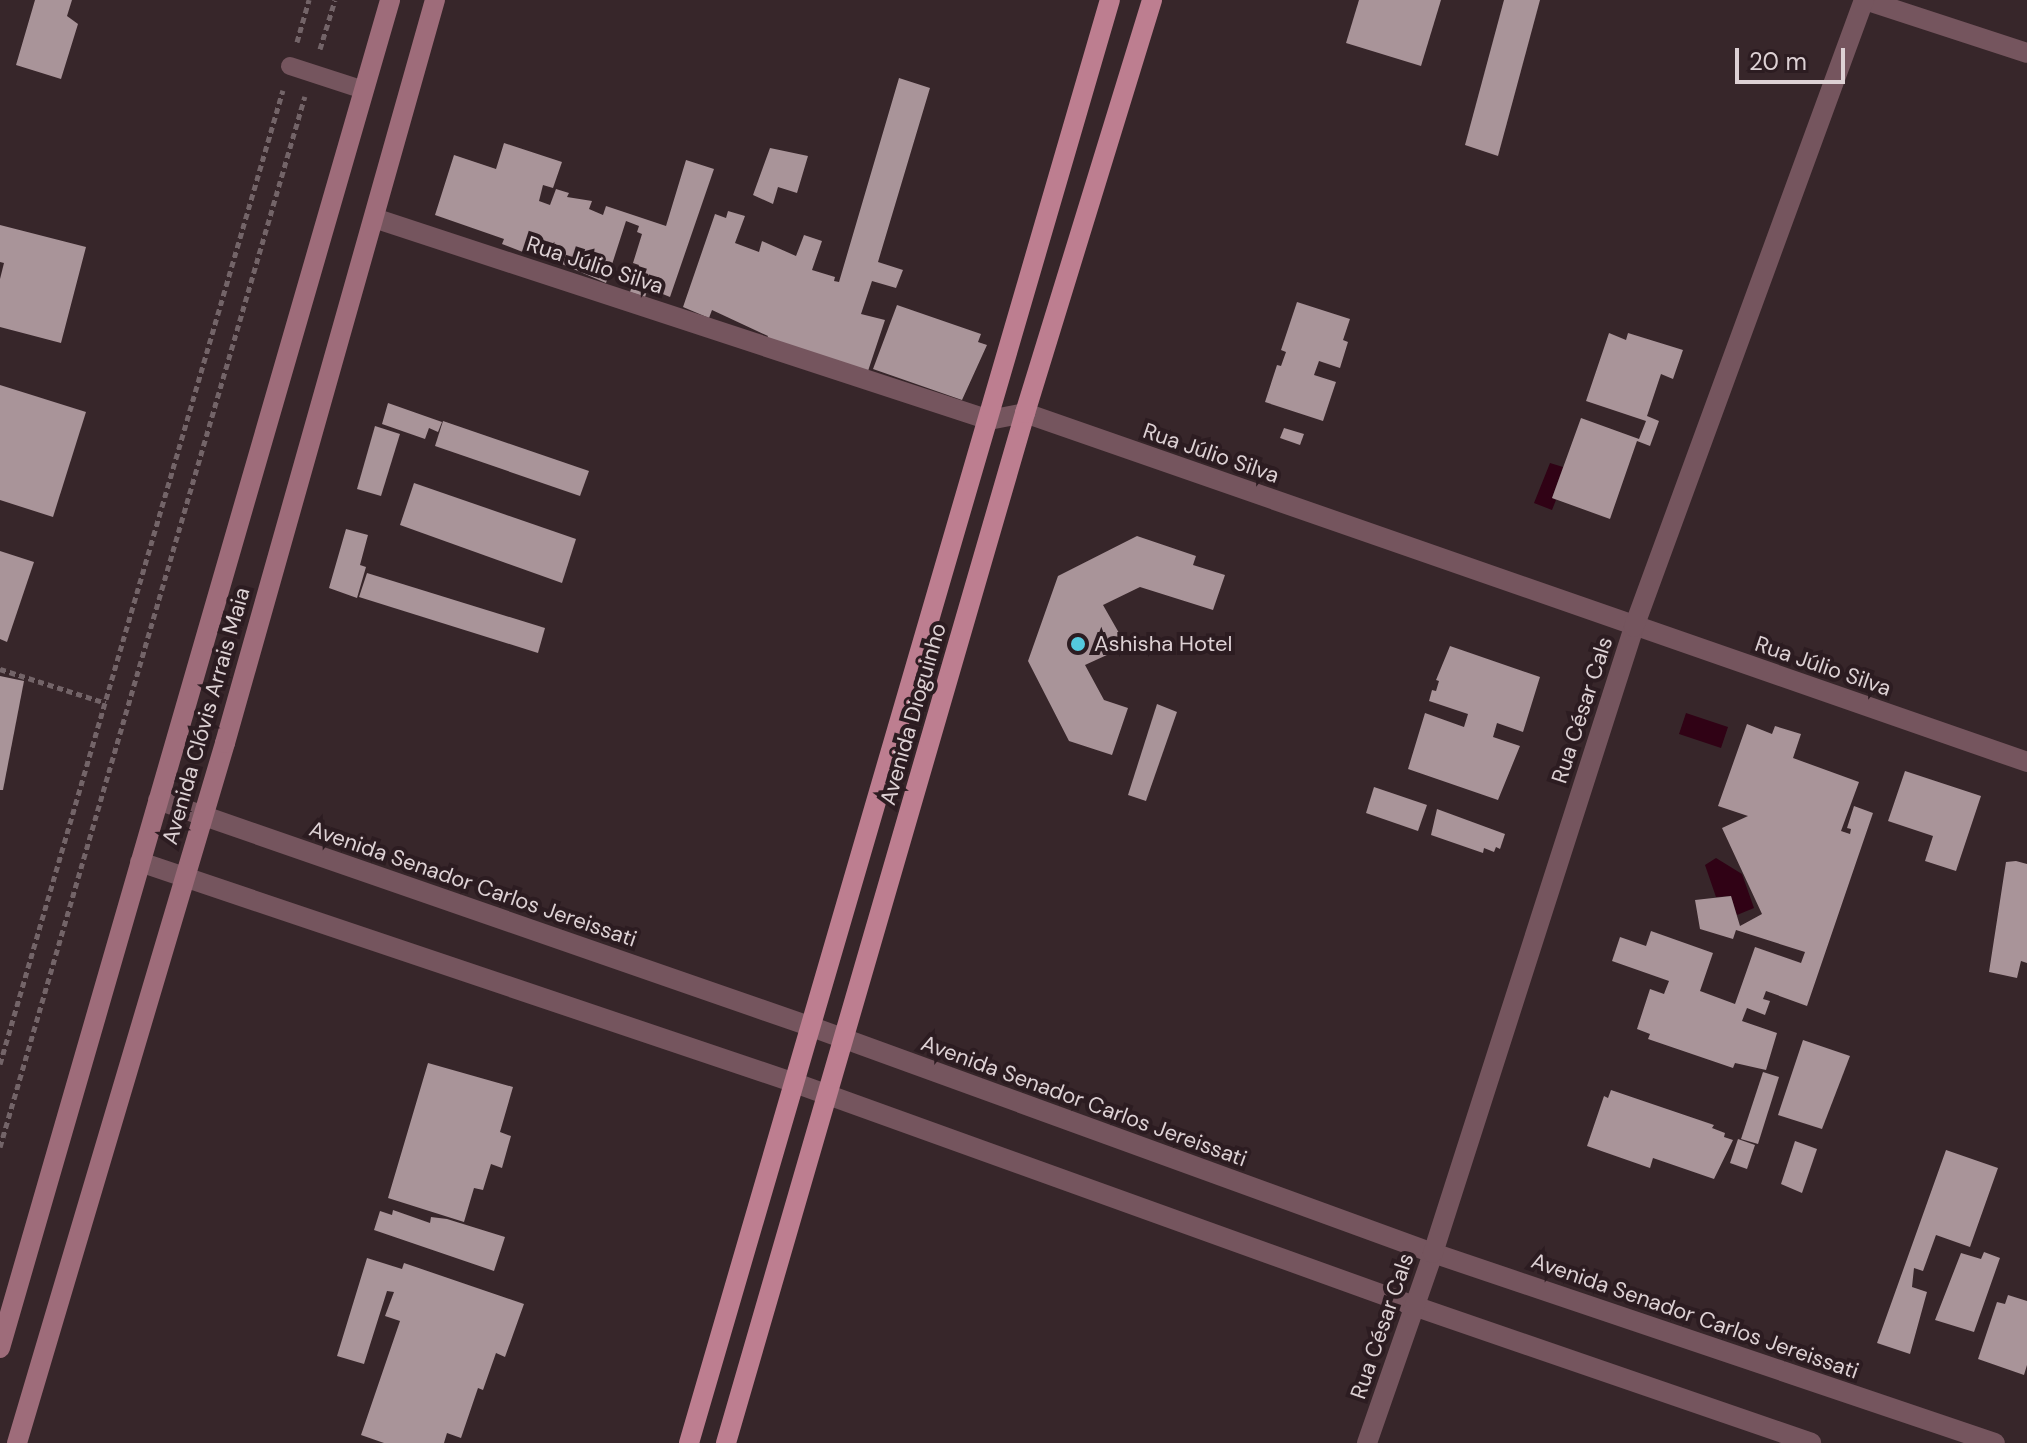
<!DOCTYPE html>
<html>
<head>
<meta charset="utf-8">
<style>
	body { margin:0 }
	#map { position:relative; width:2027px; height:1443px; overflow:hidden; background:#37262a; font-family:"DM Sans",sans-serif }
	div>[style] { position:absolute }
	.water>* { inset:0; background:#300215 }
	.building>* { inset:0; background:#a99499 }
	.path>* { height:5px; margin-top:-2.5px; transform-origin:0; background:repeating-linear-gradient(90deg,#736468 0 6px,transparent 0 10px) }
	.service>* { height:18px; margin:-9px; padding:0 9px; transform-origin:9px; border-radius:9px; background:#75555e }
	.minor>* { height:20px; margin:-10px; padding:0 10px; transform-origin:10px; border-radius:10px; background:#75555e }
	.secondary>* { height:20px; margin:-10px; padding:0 10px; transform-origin:10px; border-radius:10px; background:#9e6c7a }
	.primary>* { height:20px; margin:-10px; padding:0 10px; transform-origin:10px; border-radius:10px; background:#bd7e90 }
	.dots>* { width:22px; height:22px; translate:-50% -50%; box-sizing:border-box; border:4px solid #2c1c21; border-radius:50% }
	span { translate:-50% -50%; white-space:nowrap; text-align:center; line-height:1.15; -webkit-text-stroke:8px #2c1c21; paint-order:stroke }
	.street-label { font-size:22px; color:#ddd1d4 }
	.poi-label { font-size:22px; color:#ddd1d4 }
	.left { translate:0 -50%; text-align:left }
	.scale { position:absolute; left:1735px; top:48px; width:110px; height:36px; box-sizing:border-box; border:4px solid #ddd1d4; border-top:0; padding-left:10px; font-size:24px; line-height:28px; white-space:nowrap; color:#ddd1d4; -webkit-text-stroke:6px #2c1c21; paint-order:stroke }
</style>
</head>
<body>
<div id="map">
	<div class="water">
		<i style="clip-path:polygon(1550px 463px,1563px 467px,1552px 498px,1556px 500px,1552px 510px,1534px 503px)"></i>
		<i style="clip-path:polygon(1686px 713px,1728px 727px,1721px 748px,1679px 734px)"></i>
		<i style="clip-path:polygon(1716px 858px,1742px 874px,1754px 908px,1737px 915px,1731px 896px,1716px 897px,1705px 865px)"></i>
	</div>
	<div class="building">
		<i style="clip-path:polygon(35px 0,72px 0,67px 16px,78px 24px,61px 79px,16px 65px)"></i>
		<i style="clip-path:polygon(1359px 0,1441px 0,1421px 66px,1346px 43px)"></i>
		<i style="clip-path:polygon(1504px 0,1540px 0,1498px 156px,1465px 145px)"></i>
		<i style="clip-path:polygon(899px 78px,930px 88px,878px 262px,903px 270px,896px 288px,872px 281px,861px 314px,885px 320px,867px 374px,766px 340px,768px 336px,712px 310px,709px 318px,683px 307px,715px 214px,726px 218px,728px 211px,745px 216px,735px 243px,759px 252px,762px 241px,796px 256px,804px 235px,822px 241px,812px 270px,835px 277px,834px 281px,839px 282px)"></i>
		<i style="clip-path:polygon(504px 143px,562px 162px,553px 188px,543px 185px,539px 201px,550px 205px,556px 189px,569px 193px,567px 197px,592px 201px,589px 209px,603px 215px,606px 206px,666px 226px,686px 160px,714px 169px,670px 297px,648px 288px,645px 297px,630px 292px,639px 265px,633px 263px,642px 234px,637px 232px,639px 226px,626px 221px,606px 283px,534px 252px,533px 256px,502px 244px,504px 239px,435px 215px,454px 155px,496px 169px)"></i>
		<i style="clip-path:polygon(770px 148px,808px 156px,797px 193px,778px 187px,773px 204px,753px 195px)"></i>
		<i style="clip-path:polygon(0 225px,86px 247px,61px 343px,0 327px,0 279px,4px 263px,0 262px)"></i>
		<i style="clip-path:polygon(1297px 302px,1350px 319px,1343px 340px,1348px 342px,1340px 368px,1319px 361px,1314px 375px,1336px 382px,1323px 421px,1265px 402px,1277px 365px,1281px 366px,1286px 352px,1281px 350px)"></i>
		<i style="clip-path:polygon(897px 305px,981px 334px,978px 342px,987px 345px,962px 400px,873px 369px)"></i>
		<i style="clip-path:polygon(1609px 333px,1626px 340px,1628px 333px,1683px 350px,1673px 379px,1661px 374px,1647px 416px,1659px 421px,1650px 446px,1637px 441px,1610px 519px,1552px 498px,1581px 418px,1639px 439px,1646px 421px,1586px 401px)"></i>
		<i style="clip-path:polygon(0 385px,86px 412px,53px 517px,0 500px)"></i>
		<i style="clip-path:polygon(388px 403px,442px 422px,438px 432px,429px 428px,425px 439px,382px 424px)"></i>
		<i style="clip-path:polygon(443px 421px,589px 471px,580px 496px,435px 446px)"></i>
		<i style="clip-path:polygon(375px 426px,400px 434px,381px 496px,357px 489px)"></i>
		<i style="clip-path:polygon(1284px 428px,1304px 434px,1300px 445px,1280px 438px)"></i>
		<i style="clip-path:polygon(414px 483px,576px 539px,562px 583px,400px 525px)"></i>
		<i style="clip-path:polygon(346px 529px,368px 535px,360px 565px,366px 567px,357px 598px,329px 588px)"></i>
		<i style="clip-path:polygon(1137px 536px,1196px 556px,1193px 565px,1225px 575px,1213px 610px,1140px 587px,1103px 605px,1123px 640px,1120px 649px,1085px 665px,1104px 700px,1128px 708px,1112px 755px,1069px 741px,1028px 661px,1058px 576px)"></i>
		<i style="clip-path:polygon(0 551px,34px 562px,7px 642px,0 639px)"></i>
		<i style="clip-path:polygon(367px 573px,545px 628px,538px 653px,359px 597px)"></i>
		<i style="clip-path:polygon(1450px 646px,1540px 677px,1523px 732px,1497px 723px,1493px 737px,1520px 746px,1498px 800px,1408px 769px,1425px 713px,1464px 727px,1468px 714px,1429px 701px,1432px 690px,1436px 691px,1439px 681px,1436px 680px)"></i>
		<i style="clip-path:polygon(0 676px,24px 681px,3px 790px,0 790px)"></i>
		<i style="clip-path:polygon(1157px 704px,1177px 712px,1146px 801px,1128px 795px)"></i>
		<i style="clip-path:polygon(1747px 724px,1772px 734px,1775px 726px,1801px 734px,1793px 758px,1859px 782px,1841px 831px,1850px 834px,1851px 829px,1847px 828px,1854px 806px,1873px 813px,1807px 1006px,1766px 991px,1763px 999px,1770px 1001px,1765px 1015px,1747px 1008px,1742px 1021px,1777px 1033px,1766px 1070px,1735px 1063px,1733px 1068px,1648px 1039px,1650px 1034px,1637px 1029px,1650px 989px,1664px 994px,1669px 981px,1612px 961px,1620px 937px,1646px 946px,1651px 931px,1713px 953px,1700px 991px,1735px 1004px,1755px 947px,1801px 963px,1805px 952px,1736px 930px,1733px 939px,1700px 929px,1695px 900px,1731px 896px,1740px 926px,1762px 914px,1722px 828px,1748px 816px,1718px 806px)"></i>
		<i style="clip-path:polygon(1905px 771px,1981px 796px,1956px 871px,1925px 861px,1933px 836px,1888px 821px)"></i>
		<i style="clip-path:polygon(1374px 787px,1427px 805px,1418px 831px,1366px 813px)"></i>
		<i style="clip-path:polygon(1437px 809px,1505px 834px,1500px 849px,1496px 847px,1494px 852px,1484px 848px,1483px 853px,1431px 835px)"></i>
		<i style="clip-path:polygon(2016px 861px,2027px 864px,2027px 963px,2021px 961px,2017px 978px,1989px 972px,2006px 862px)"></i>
		<i style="clip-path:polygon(1803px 1040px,1850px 1056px,1822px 1129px,1778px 1115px)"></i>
		<i style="clip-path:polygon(428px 1063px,513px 1087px,500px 1132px,511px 1136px,502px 1168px,491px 1164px,483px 1190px,474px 1188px,464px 1222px,388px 1198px)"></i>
		<i style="clip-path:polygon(1763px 1072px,1779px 1077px,1758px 1144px,1741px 1139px)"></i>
		<i style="clip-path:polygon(1611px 1090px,1714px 1125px,1712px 1128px,1725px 1133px,1724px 1137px,1733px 1140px,1714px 1179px,1653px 1158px,1650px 1168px,1587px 1146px,1604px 1096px,1608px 1098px)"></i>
		<i style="clip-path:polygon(1738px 1139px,1755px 1145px,1747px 1169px,1730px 1163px)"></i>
		<i style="clip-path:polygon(1795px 1141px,1817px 1149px,1802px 1193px,1781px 1184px)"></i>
		<i style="clip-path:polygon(1946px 1150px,1998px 1168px,1970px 1247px,1936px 1235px,1923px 1271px,1914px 1268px,1912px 1287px,1927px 1292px,1910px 1354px,1877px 1343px)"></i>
		<i style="clip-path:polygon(393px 1210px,430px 1223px,431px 1217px,447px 1219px,505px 1237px,494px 1271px,374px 1230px,380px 1211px,392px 1215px)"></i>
		<i style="clip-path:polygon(1984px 1252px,2000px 1258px,1974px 1332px,1935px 1320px,1961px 1253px,1981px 1259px)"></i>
		<i style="clip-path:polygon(367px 1258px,402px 1269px,404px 1263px,524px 1304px,505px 1357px,496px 1353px,483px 1390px,478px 1388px,461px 1438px,447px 1433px,444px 1443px,384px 1443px,361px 1435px,400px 1321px,385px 1316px,394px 1292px,387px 1291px,364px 1364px,337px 1356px)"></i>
		<i style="clip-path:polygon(2008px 1295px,2027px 1301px,2027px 1365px,2024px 1375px,1978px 1359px,1997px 1302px,2005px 1304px)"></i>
	</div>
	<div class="path">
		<i style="left:297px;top:42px;width:44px;rotate:-74.1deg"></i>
		<i style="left:320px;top:49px;width:51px;rotate:-73deg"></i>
		<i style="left:0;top:669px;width:111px;rotate:17.8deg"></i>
		<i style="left:0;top:1064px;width:1014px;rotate:-73.8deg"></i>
		<i style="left:0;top:1147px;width:1094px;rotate:-73.82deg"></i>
	</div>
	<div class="service">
		<i style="left:290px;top:66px;width:78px;rotate:18deg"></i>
	</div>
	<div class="minor">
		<i style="left:1865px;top:0;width:170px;rotate:18.1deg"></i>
		<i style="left:374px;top:218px;width:647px;rotate:18.18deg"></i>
		<i style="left:989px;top:420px;width:37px;rotate:-11deg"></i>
		<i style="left:1025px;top:413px;width:1061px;rotate:19.2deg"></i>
		<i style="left:158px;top:800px;width:692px;rotate:19.14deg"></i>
		<i style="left:812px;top:1027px;width:661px;rotate:20deg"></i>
		<i style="left:1433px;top:1253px;width:593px;rotate:18.68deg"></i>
		<i style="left:140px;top:862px;width:691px;rotate:18.64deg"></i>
		<i style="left:795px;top:1083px;width:658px;rotate:19.81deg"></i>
		<i style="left:1414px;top:1306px;width:420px;rotate:19deg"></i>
		<i style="left:1367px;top:1443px;width:201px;rotate:-70.8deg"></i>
		<i style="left:1433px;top:1253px;width:657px;rotate:-72.2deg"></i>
		<i style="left:1634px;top:627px;width:668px;rotate:-69.86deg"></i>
	</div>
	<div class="secondary">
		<i style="left:0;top:1348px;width:1403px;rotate:-73.86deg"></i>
		<i style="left:17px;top:1443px;width:730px;rotate:-73.45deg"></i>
		<i style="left:225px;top:743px;width:772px;rotate:-74.22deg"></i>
	</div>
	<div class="primary">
		<i style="left:689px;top:1443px;width:1503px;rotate:-73.74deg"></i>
		<i style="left:726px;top:1443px;width:1073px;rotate:-73.81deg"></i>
		<i style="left:1025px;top:413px;width:432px;rotate:-72.9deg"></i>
	</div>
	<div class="dots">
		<i style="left:1078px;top:644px;background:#54cade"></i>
	</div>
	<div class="street-label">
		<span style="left:595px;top:265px;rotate:18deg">Rua Júlio Silva</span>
		<span style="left:1211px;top:453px;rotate:19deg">Rua Júlio Silva</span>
		<span style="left:1823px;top:666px;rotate:19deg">Rua Júlio Silva</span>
		<span style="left:1582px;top:710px;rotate:-72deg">Rua César Cals</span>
		<span style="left:913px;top:714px;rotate:-74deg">Avenida Dioguinho</span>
		<span style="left:206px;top:716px;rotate:-74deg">Avenida Clóvis Arrais Maia</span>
		<span style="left:473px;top:884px;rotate:19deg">Avenida Senador Carlos Jereissati</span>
		<span style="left:1084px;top:1101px;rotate:20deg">Avenida Senador Carlos Jereissati</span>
		<span style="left:1695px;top:1316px;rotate:19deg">Avenida Senador Carlos Jereissati</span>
		<span style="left:1382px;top:1326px;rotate:-71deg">Rua César Cals</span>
	</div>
	<div class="poi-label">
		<span class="left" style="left:1094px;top:644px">Ashisha Hotel</span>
	</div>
	<div class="scale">20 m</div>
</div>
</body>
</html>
